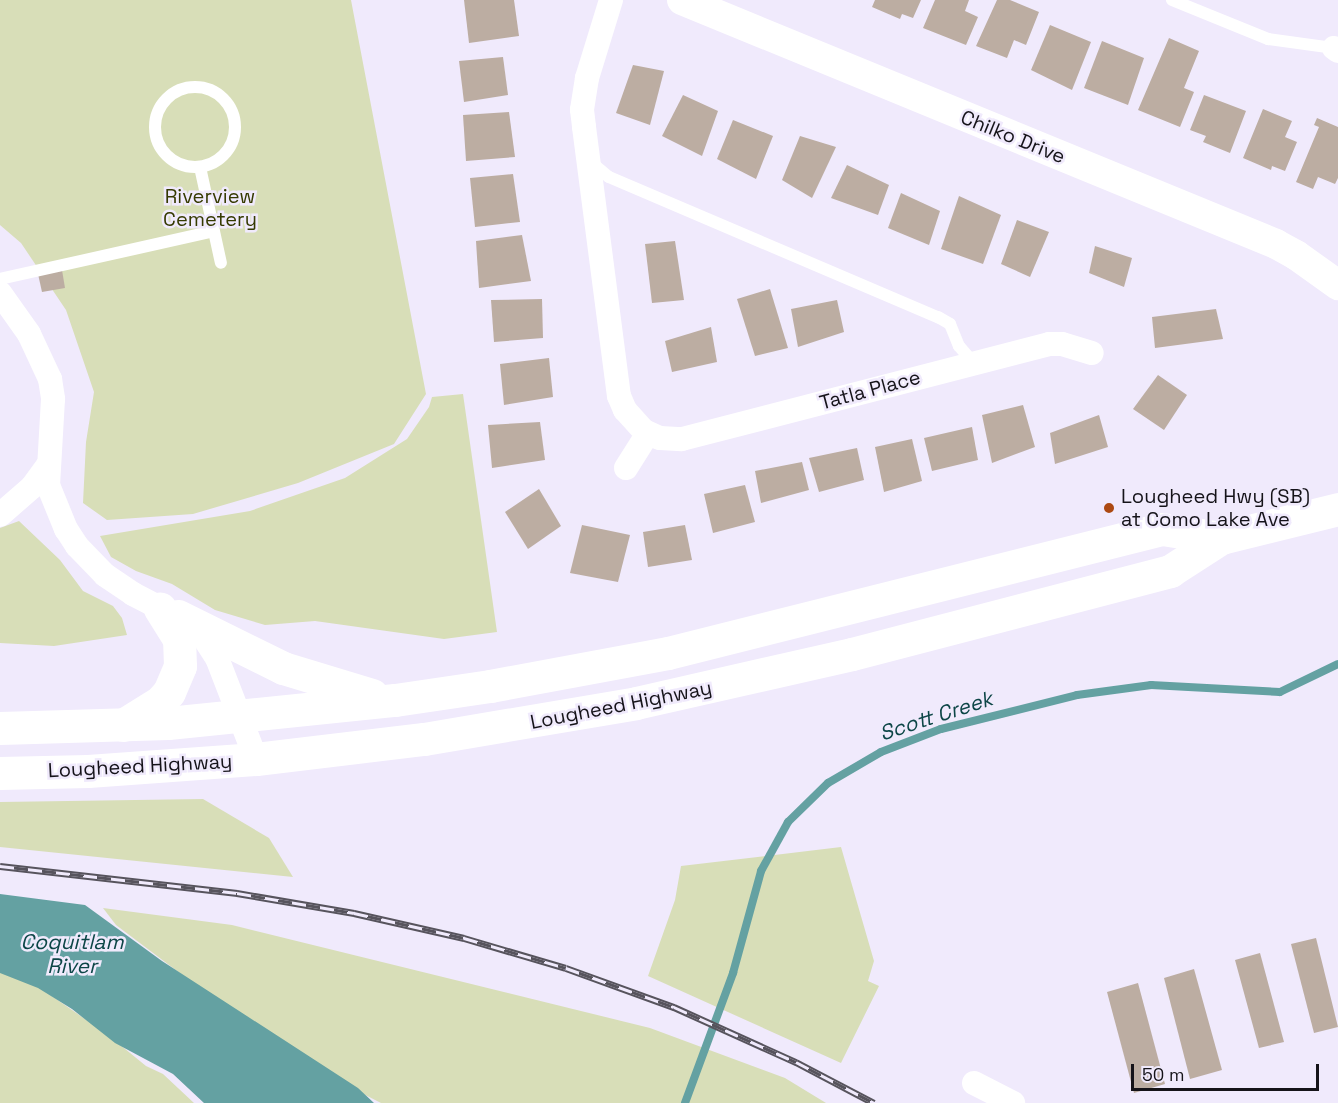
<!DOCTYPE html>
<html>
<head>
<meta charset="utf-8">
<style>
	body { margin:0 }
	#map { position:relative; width:1338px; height:1103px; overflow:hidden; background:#f0eafc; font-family:"Space Grotesk",sans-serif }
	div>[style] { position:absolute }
	.green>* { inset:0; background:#d8deb8 }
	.water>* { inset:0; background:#64a1a2 }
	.stream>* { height:8px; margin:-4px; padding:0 4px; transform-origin:4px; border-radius:4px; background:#64a1a2 }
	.building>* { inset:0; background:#bcada2 }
	.service>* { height:12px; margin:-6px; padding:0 6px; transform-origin:6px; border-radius:6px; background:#fff }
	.service>.ring { margin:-6px; padding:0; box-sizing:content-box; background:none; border:12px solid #fff; border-radius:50% }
	.minor>* { height:24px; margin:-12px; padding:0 12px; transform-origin:12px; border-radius:12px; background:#fff }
	.tertiary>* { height:30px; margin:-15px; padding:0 15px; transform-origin:15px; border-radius:15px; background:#fff }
	.primary>* { height:33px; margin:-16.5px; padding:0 16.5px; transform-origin:16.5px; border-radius:16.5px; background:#fff }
	.rail>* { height:7px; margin-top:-3.5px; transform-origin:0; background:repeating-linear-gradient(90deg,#f0eafc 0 14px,#57545d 0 28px); box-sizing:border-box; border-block:2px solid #57545d }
	.dots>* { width:16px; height:16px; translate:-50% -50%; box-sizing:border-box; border:3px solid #f0eafc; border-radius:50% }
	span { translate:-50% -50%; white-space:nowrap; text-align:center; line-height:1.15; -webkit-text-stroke:5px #f0eafc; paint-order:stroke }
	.street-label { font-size:20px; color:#151319 }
	.park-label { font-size:20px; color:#353a01 }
	.poi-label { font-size:20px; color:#151319 }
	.left { translate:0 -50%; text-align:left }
	.water-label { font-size:21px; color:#0d4647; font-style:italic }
	.scale { position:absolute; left:1131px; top:1064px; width:188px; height:27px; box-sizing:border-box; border:3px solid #151319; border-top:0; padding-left:8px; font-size:18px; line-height:21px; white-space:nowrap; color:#151319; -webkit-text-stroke:4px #f0eafc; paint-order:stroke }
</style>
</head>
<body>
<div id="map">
	<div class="green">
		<i style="clip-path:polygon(0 0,351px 0,426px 394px,394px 444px,298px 483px,193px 514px,107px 520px,83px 503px,86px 442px,94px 392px,66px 310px,21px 243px,0 225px)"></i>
		<i style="clip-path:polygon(463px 394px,497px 632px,444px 639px,315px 621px,265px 625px,215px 610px,172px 584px,136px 571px,111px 557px,100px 536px,250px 511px,345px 478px,407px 439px,429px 407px,432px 397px)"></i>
		<i style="clip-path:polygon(19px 521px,60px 560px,83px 591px,113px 606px,122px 618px,127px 635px,54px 646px,0 643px,0 528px)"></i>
		<i style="clip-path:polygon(203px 799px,269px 838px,293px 877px,0 847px,0 802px)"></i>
		<i style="clip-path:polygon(841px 847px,874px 961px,868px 981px,879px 986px,841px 1063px,648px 976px,675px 900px,681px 866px)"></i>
		<i style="clip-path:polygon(103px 908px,232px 925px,650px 1028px,785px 1078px,826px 1103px,381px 1103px,291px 1057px,116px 925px)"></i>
		<i style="clip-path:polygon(0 970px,36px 985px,108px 1035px,146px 1066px,163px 1074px,194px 1103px,0 1103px)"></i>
	</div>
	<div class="water">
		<i style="clip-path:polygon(0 894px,85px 905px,162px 961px,358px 1088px,374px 1103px,204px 1103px,173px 1074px,115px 1043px,72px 1009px,38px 988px,0 973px)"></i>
	</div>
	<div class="stream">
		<i style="left:685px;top:1103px;width:139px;rotate:-69.7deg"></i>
		<i style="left:733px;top:973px;width:106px;rotate:-74.6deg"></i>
		<i style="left:761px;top:871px;width:56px;rotate:-61.1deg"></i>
		<i style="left:788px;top:822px;width:56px;rotate:-44.3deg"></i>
		<i style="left:828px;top:783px;width:61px;rotate:-30.3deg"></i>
		<i style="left:881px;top:752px;width:64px;rotate:-21deg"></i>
		<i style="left:941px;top:729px;width:140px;rotate:-14deg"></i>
		<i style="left:1077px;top:695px;width:75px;rotate:-7.7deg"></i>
		<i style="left:1151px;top:685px;width:129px;rotate:3.1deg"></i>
		<i style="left:1280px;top:692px;width:64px;rotate:-25.8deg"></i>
	</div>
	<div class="building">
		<i style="clip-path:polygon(464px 0,514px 0,519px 36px,469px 43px)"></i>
		<i style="clip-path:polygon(875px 0,921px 0,913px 18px,902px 14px,900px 19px,872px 7px)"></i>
		<i style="clip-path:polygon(935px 0,969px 0,965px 11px,978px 17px,966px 45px,923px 28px)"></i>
		<i style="clip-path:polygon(997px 0,1010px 0,1039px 12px,1026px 45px,1014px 40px,1007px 58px,976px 46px)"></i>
		<i style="clip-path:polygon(1050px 25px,1091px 42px,1072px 90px,1031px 70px)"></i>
		<i style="clip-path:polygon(1169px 38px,1199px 51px,1184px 88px,1194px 92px,1180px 127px,1138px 110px)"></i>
		<i style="clip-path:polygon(1102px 41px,1144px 58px,1128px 105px,1084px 88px)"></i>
		<i style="clip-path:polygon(503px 57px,508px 95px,464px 102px,459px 61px)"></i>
		<i style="clip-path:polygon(633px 65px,664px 71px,650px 125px,616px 113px)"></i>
		<i style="clip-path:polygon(683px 95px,718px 111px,702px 156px,662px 136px)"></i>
		<i style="clip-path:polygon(1204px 95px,1246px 111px,1230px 153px,1203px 142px,1206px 136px,1190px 130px)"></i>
		<i style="clip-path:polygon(1263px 109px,1292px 121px,1285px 137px,1297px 142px,1285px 171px,1272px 166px,1271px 170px,1243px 158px)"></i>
		<i style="clip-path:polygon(509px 112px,515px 157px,466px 161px,463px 115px)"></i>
		<i style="clip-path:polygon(1317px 118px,1338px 127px,1338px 178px,1335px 184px,1318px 177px,1313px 189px,1296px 182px,1319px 127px,1314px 125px)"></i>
		<i style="clip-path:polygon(733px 120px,773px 136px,756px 179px,717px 159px)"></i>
		<i style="clip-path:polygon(800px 136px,836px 147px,812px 198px,782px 180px)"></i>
		<i style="clip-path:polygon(847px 165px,889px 185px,878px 215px,831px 198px)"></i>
		<i style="clip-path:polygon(513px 174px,520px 222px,475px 227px,470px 178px)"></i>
		<i style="clip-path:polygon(901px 193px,940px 211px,929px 245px,888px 228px)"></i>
		<i style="clip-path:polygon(959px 196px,1001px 215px,983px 264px,941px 249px)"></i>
		<i style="clip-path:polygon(1017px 220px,1049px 232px,1030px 277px,1001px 264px)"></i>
		<i style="clip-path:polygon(522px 235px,531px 281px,479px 288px,476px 241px)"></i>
		<i style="clip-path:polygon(675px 241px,684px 300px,652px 303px,645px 244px)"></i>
		<i style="clip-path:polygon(1095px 246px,1132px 258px,1124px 287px,1089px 273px)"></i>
		<i style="clip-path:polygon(62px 270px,65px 288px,42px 292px,38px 274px)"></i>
		<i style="clip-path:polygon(770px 289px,788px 348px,755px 356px,737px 299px)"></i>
		<i style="clip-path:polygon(542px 299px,543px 338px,494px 342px,491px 300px)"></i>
		<i style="clip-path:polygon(837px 300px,844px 332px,798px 347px,791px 309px)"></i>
		<i style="clip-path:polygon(1216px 309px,1223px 339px,1155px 348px,1152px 317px)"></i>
		<i style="clip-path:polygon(711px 327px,717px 362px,672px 372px,665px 341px)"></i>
		<i style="clip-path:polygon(549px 358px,553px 397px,504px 405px,500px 364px)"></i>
		<i style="clip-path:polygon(1158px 375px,1187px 395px,1164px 430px,1133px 409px)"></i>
		<i style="clip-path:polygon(1023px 405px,1035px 447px,992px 463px,982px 415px)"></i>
		<i style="clip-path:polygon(1099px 415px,1108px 447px,1055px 464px,1050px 433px)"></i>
		<i style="clip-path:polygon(540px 422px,545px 460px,492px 468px,488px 425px)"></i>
		<i style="clip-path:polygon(972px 427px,978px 460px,932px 471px,924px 438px)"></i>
		<i style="clip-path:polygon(912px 439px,922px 481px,884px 492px,875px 447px)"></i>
		<i style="clip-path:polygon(857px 448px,864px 480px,819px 492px,809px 458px)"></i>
		<i style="clip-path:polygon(802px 462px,809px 490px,761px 503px,755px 471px)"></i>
		<i style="clip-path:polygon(745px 485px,755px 522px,713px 533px,704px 494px)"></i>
		<i style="clip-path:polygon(539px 489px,561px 526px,528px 549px,505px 512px)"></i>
		<i style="clip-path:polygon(582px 525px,630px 535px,618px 582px,570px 573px)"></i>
		<i style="clip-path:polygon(685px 525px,692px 560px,648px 567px,643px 532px)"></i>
		<i style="clip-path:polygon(1316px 938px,1338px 1027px,1314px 1033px,1291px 944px)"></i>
		<i style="clip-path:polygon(1260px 953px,1284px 1042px,1259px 1048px,1235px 960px)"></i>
		<i style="clip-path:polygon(1194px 969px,1222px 1070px,1190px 1079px,1164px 978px)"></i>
		<i style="clip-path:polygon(1138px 983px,1165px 1084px,1134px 1093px,1107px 992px)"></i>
	</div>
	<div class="service">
		<i style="left:1172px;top:0;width:104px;rotate:22.1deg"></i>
		<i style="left:1268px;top:39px;width:67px;rotate:7.8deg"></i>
		<i class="ring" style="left:155px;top:87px;width:68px;height:68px"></i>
		<i style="left:591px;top:162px;width:23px;rotate:40deg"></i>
		<i style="left:609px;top:177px;width:358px;rotate:23.1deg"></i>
		<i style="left:938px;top:317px;width:14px;rotate:30deg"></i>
		<i style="left:950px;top:324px;width:24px;rotate:68deg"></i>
		<i style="left:959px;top:346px;width:23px;rotate:49deg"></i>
		<i style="left:200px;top:167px;width:98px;rotate:77.7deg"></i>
		<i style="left:0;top:279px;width:219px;rotate:-12.6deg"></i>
	</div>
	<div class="minor">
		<i style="left:611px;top:0;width:82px;rotate:107.1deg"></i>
		<i style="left:587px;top:78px;width:32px;rotate:99deg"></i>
		<i style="left:582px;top:110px;width:17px;rotate:83deg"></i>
		<i style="left:584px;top:127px;width:271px;rotate:82.6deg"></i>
		<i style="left:619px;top:396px;width:15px;rotate:67deg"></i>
		<i style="left:625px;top:410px;width:28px;rotate:48deg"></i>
		<i style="left:644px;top:431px;width:17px;rotate:24deg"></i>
		<i style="left:660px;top:438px;width:22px;rotate:3deg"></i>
		<i style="left:682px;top:439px;width:379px;rotate:-14.5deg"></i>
		<i style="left:1049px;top:344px;width:13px"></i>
		<i style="left:1062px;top:344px;width:31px;rotate:17deg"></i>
		<i style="left:1334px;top:48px;width:5px;rotate:37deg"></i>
		<i style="left:0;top:293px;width:50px;rotate:54.7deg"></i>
		<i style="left:29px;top:334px;width:50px;rotate:65deg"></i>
		<i style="left:50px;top:379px;width:20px;rotate:81deg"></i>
		<i style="left:53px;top:399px;width:86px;rotate:93.3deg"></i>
		<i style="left:48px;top:485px;width:48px;rotate:67.8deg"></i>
		<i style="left:66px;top:529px;width:20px;rotate:57deg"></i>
		<i style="left:77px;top:546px;width:40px;rotate:46deg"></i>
		<i style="left:105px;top:575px;width:34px;rotate:34deg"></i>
		<i style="left:133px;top:594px;width:59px;rotate:27.4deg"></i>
		<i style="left:185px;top:621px;width:22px;rotate:39deg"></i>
		<i style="left:202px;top:635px;width:27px;rotate:57deg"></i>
		<i style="left:217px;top:658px;width:108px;rotate:68.9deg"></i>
		<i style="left:626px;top:468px;width:41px;rotate:-57.8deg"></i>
		<i style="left:0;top:515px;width:43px;rotate:-41.2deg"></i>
		<i style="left:32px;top:487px;width:26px;rotate:-54deg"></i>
		<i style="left:974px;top:1083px;width:44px;rotate:27.1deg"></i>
	</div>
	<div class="tertiary">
		<i style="left:682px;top:0;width:642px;rotate:22.33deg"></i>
		<i style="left:1276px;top:244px;width:23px;rotate:29deg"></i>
		<i style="left:1296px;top:255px;width:52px;rotate:35.5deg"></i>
	</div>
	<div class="primary">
		<i style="left:178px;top:616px;width:117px;rotate:26.3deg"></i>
		<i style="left:283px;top:668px;width:93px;rotate:16.9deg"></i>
		<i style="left:123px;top:725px;width:44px;rotate:-31.9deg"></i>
		<i style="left:160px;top:702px;width:13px;rotate:-48deg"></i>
		<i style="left:169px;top:692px;width:28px;rotate:-67deg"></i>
		<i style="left:180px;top:666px;width:27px;rotate:-92deg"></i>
		<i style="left:179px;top:639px;width:36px;rotate:-122deg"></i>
		<i style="left:0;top:728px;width:168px;rotate:-1.7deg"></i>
		<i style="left:168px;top:723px;width:228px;rotate:-5.8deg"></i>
		<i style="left:395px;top:700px;width:96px;rotate:-8.4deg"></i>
		<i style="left:490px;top:686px;width:181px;rotate:-10.5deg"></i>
		<i style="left:668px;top:653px;width:509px;rotate:-14.09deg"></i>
		<i style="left:1162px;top:529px;width:60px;rotate:8.7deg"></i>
		<i style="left:0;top:773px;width:88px;rotate:-1.3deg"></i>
		<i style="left:88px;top:771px;width:168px;rotate:-4.1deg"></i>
		<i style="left:256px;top:759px;width:169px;rotate:-6.8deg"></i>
		<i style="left:424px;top:739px;width:215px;rotate:-9.6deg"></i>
		<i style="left:636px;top:703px;width:221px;rotate:-12.8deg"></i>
		<i style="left:852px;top:654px;width:329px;rotate:-14.6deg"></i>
		<i style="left:1170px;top:571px;width:61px;rotate:-32.9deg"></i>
		<i style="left:1221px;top:538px;width:121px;rotate:-13.9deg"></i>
	</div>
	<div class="rail">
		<i style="left:0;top:866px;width:239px;rotate:6.5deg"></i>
		<i style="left:237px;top:893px;width:119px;rotate:9.7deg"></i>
		<i style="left:354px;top:913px;width:113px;rotate:12.8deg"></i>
		<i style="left:464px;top:938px;width:106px;rotate:16.4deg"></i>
		<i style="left:566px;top:968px;width:115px;rotate:19.9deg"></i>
		<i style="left:674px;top:1007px;width:134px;rotate:24.3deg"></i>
		<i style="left:796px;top:1062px;width:88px;rotate:27.7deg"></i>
	</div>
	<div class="dots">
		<i style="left:1109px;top:508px;background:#ac4912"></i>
	</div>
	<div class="street-label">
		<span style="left:1013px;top:137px;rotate:22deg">Chilko Drive</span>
		<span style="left:870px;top:390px;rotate:-15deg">Tatla Place</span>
		<span style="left:621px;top:705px;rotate:-11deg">Lougheed Highway</span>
		<span style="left:140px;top:766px;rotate:-3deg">Lougheed Highway</span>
	</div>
	<div class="park-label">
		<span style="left:210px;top:208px">Riverview<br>Cemetery</span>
	</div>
	<div class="poi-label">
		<span class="left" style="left:1121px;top:508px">Lougheed Hwy (SB)<br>at Como Lake Ave</span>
	</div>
	<div class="water-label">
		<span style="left:936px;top:716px;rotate:-18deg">Scott Creek</span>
		<span style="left:72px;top:954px">Coquitlam<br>River</span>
	</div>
	<div class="scale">50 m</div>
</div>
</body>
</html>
